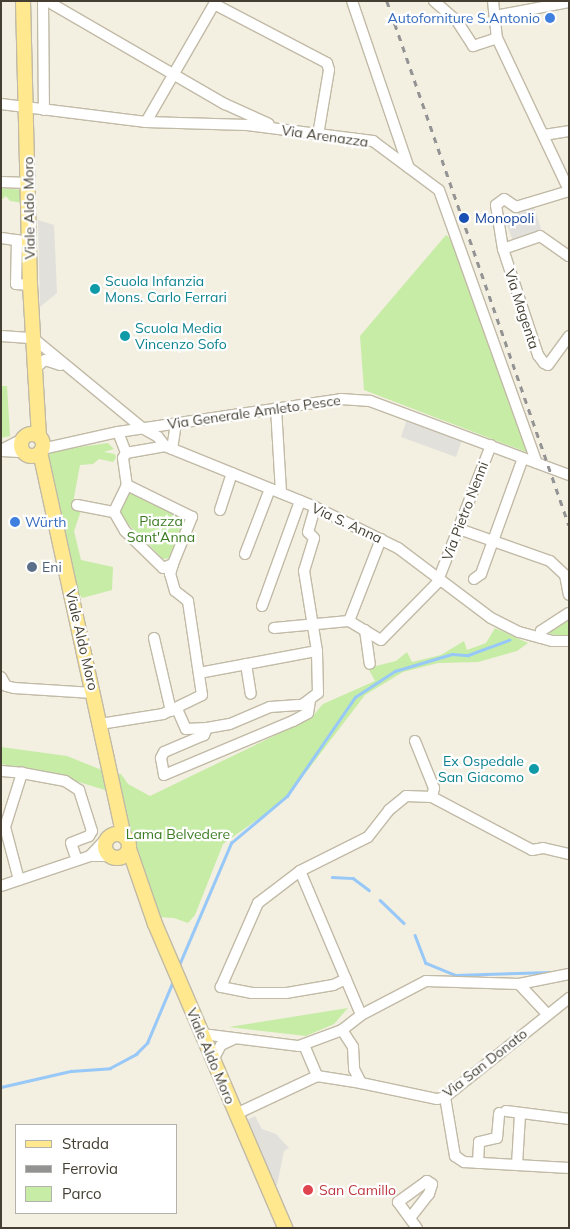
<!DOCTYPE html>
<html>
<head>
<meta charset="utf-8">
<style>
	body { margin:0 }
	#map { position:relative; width:570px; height:1229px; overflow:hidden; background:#f3efe1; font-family:Mulish,sans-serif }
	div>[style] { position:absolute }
	.green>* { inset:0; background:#c6eca6 }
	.parking>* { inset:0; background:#e2e0db }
	.stream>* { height:2.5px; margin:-1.25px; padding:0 1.25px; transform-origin:1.25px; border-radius:1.25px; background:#97c8f7 }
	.roads { filter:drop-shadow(1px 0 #c1baa6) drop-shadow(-1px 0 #c1baa6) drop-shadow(0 1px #c1baa6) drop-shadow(0 -1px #c1baa6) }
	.minor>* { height:10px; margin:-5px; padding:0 5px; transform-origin:5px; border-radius:5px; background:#fff }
	.major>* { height:14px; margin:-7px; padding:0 7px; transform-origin:7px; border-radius:7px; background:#ffe88e }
	.major>.ring { margin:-7px; padding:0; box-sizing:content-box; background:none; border:14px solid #ffe88e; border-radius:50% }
	.rail>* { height:2.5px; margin-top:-1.25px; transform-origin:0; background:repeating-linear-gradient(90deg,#939393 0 6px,transparent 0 12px) }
	.dots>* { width:14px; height:14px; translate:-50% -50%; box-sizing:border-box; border:2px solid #fff; border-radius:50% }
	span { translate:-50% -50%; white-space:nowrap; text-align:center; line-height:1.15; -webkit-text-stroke:4.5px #fff; paint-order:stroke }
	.shop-label { font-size:14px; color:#366cbe }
	.right { translate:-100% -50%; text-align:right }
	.left { translate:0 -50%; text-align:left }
	.street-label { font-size:14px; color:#443f32 }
	.transit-label { font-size:14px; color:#164399 }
	.culture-label { font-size:14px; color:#0d838f }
	.park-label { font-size:14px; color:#3b7b21 }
	.service-label { font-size:14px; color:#4e5e75 }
	.health-label { font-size:14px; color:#be3a42 }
	.frame { position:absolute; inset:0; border:2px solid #443f32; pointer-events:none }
	.legend { position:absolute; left:15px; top:1124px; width:162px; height:90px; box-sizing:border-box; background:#fff; border:1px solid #b4b2ad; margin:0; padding:6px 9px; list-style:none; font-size:15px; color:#443f32 }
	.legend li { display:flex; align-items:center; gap:10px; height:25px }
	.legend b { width:25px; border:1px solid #b4b2ad }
</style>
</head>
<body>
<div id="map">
	<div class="green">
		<i style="clip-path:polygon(1px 188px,23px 190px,24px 203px,10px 201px,6px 196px,1px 200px)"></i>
		<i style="clip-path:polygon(446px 235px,453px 241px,530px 446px,526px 452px,364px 390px,360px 336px)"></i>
		<i style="clip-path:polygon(1px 386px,7px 386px,10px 436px,1px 438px)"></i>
		<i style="clip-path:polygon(108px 443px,114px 449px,104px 452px,115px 454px,116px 458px,113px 462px,99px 459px,93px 464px,80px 465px,72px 508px,81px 511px,74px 531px,81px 560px,113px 567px,112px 590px,82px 598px,77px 590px,47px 455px,53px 451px)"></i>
		<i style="clip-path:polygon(128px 491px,184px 519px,170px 558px,163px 559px,119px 515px,123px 493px)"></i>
		<i style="clip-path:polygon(565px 618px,569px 619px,569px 637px,550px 634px,548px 632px)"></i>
		<i style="clip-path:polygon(495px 628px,528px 643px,517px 651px,478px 662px,438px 663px,403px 672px,365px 695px,291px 792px,275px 807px,223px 844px,195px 915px,188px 923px,174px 918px,158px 917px,136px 857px,121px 795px,53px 774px,1px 764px,1px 747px,67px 756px,114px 775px,121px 774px,128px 784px,150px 796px,311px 718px,323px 704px,375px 681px,368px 668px,396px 661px,407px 652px,412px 662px,441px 655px,464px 641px,467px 650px,486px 643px)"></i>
		<i style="clip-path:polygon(348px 1008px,334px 1024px,306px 1036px,229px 1027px)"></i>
	</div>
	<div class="parking">
		<i style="clip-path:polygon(534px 207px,542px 232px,513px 241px,506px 222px,515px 219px,513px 213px)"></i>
		<i style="clip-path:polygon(38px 220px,54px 225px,57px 293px,40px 307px)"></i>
		<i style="clip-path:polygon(407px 419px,462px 440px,456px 457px,401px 437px)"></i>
		<i style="clip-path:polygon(255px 1116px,262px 1129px,276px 1134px,289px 1148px,284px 1151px,277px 1185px,271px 1184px,245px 1121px)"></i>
	</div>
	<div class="stream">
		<i style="left:332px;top:877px;width:21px;rotate:3deg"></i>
		<i style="left:353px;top:878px;width:20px;rotate:37deg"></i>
		<i style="left:380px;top:900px;width:33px;rotate:44deg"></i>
		<i style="left:415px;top:935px;width:30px;rotate:69deg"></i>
		<i style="left:426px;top:963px;width:31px;rotate:22deg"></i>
		<i style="left:455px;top:975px;width:98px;rotate:-1.8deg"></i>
		<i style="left:179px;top:965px;width:133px;rotate:-66.9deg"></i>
		<i style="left:231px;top:843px;width:73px;rotate:-40deg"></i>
		<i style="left:287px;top:796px;width:120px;rotate:-55.5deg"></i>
		<i style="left:355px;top:697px;width:48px;rotate:-33deg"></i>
		<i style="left:395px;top:671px;width:59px;rotate:-16.6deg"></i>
		<i style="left:452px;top:654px;width:16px;rotate:4deg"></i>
		<i style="left:468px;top:655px;width:44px;rotate:-20.1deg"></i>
		<i style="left:1px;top:1087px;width:72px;rotate:-12.9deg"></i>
		<i style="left:71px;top:1071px;width:39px;rotate:-4deg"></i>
		<i style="left:110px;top:1068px;width:30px;rotate:-28deg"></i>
		<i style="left:136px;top:1054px;width:16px;rotate:-45deg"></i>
		<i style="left:147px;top:1043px;width:67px;rotate:-67.2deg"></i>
	</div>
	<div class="roads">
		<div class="minor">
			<i style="left:43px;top:1px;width:109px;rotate:89.5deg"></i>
			<i style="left:47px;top:1px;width:206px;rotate:30.1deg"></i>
			<i style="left:225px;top:104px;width:48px;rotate:24.4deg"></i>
			<i style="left:352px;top:1px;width:176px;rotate:71.2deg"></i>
			<i style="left:434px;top:1px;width:30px;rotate:41deg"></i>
			<i style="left:457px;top:21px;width:30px;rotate:57deg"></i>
			<i style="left:473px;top:46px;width:25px;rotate:-18deg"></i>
			<i style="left:493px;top:1px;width:37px;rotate:84deg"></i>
			<i style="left:497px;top:38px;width:168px;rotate:64.7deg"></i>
			<i style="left:216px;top:5px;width:125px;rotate:27.6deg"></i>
			<i style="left:327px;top:63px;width:7px;rotate:74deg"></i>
			<i style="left:329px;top:70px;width:66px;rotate:99.6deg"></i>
			<i style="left:495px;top:16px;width:75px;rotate:-10.7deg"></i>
			<i style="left:1px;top:104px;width:146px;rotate:7.1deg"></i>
			<i style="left:146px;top:122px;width:101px;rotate:1.7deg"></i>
			<i style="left:247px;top:125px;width:127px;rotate:7.2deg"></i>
			<i style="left:373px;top:141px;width:82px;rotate:36.6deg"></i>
			<i style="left:439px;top:190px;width:290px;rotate:70.3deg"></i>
			<i style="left:146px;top:122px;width:140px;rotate:-60deg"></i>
			<i style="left:544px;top:135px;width:25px;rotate:-9deg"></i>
			<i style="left:1px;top:182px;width:27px;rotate:2deg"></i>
			<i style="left:569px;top:191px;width:55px;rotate:163.2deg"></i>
			<i style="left:516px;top:207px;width:14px;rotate:-146deg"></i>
			<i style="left:504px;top:199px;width:10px;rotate:143deg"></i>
			<i style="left:496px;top:205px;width:45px;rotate:81deg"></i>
			<i style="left:503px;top:249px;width:112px;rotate:71.7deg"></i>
			<i style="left:538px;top:355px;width:10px;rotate:53deg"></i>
			<i style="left:544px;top:363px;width:4px;rotate:27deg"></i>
			<i style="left:548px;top:365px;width:36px;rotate:-54deg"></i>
			<i style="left:1px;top:238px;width:22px;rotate:8deg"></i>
			<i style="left:17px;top:240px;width:44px;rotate:91.3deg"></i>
			<i style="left:16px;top:284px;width:14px;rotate:4deg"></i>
			<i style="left:503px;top:249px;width:39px;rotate:-19deg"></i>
			<i style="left:540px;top:236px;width:35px;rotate:35deg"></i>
			<i style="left:1px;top:336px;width:32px;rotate:4deg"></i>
			<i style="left:33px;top:338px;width:141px;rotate:39.5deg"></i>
			<i style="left:142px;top:428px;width:18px;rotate:29deg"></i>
			<i style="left:158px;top:437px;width:11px;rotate:52deg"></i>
			<i style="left:165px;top:446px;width:162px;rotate:22.1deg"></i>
			<i style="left:315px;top:507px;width:93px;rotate:26.3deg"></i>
			<i style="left:398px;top:548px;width:116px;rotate:37deg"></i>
			<i style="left:491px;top:618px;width:31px;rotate:27deg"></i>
			<i style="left:519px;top:632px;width:34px;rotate:15deg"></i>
			<i style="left:552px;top:641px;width:17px"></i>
			<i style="left:34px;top:369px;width:14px;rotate:-39deg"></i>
			<i style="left:45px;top:360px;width:16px;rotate:18deg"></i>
			<i style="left:276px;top:408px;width:85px;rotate:86.6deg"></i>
			<i style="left:118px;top:432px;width:22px;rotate:69deg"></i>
			<i style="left:126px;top:453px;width:6px;rotate:121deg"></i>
			<i style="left:123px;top:458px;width:27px;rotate:82deg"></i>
			<i style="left:127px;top:485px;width:30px;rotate:116deg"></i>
			<i style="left:114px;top:512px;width:22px;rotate:60deg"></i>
			<i style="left:125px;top:531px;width:53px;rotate:44.2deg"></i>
			<i style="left:163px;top:568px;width:11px;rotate:-22deg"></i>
			<i style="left:173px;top:564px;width:51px;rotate:-68deg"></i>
			<i style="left:192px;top:517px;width:72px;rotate:-153.8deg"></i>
			<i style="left:42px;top:449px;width:78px;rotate:-12.6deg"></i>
			<i style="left:118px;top:432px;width:225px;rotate:-8.4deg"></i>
			<i style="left:341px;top:399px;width:29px;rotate:4deg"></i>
			<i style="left:370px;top:401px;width:212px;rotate:20.4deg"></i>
			<i style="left:172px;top:449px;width:26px;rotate:-81deg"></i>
			<i style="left:1px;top:450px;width:25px;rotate:-27deg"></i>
			<i style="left:2px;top:451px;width:22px;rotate:3deg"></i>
			<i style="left:126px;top:453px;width:40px;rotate:-10deg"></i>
			<i style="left:77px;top:505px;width:38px;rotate:11deg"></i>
			<i style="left:220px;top:510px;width:39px;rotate:-72deg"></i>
			<i style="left:459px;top:529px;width:96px;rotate:19.4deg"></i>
			<i style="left:550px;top:561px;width:21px;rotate:43deg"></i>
			<i style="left:565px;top:575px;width:20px;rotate:79deg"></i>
			<i style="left:381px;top:539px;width:88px;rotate:111.3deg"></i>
			<i style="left:349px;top:621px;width:37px;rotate:31deg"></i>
			<i style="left:381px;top:640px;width:80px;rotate:-45.5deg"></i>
			<i style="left:437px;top:583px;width:148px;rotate:-68.6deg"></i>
			<i style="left:245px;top:554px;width:70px;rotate:-69deg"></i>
			<i style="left:474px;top:579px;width:9px;rotate:-36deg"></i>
			<i style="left:481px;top:574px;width:123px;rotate:-70.1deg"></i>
			<i style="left:262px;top:606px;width:112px;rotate:-70.1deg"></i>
			<i style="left:274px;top:628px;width:75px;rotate:-5.3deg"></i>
			<i style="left:365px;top:630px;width:34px;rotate:82deg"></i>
			<i style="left:154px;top:638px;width:75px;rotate:76.9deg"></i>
			<i style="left:541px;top:638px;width:7px;rotate:-90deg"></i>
			<i style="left:541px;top:631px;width:33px;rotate:-33deg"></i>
			<i style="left:246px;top:664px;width:30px;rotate:81deg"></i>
			<i style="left:199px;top:673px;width:120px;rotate:-10.6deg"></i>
			<i style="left:1px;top:677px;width:10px;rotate:61deg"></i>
			<i style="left:6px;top:686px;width:8px;rotate:14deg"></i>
			<i style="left:14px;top:688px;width:79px;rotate:3.6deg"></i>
			<i style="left:177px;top:709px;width:22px;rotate:66deg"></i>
			<i style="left:186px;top:729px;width:21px;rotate:-3deg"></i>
			<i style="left:207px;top:728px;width:23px;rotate:-10deg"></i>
			<i style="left:230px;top:724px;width:43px;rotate:-23deg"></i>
			<i style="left:270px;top:707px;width:32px;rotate:-4deg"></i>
			<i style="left:302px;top:705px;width:20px;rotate:-37deg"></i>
			<i style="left:318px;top:693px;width:42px;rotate:-91.4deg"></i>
			<i style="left:317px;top:651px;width:81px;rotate:-99.2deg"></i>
			<i style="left:304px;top:571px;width:34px;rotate:-73deg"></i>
			<i style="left:314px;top:538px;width:8px;rotate:-135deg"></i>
			<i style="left:308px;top:532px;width:26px;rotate:-74deg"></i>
			<i style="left:100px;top:724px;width:64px;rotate:-9deg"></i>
			<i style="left:163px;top:714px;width:43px;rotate:-26deg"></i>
			<i style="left:202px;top:695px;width:95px;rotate:-98.5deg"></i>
			<i style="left:188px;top:601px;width:16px;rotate:-142deg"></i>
			<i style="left:175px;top:591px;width:18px;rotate:-106deg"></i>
			<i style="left:170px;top:574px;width:10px;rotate:-73deg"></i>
			<i style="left:207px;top:728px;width:8px;rotate:113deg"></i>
			<i style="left:204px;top:735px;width:43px;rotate:157deg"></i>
			<i style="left:164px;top:752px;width:7px;rotate:117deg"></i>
			<i style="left:161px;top:758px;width:17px;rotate:80deg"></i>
			<i style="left:164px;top:775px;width:140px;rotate:-22.7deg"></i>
			<i style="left:293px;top:721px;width:17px;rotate:-28deg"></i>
			<i style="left:308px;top:713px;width:12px;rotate:-81deg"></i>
			<i style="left:415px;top:741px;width:51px;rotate:68deg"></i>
			<i style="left:434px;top:788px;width:9px;rotate:103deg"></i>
			<i style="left:1px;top:771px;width:21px;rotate:5deg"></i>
			<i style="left:90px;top:856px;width:23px;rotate:-47deg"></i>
			<i style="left:300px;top:871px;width:156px;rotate:67deg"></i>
			<i style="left:19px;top:880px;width:55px;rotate:-104.8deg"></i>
			<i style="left:5px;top:827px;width:57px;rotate:-72.5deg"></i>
			<i style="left:22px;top:773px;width:44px;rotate:10.5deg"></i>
			<i style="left:65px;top:781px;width:17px;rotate:33deg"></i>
			<i style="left:79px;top:790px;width:43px;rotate:72.4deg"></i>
			<i style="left:92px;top:831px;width:6px;rotate:121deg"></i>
			<i style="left:89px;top:836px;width:19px;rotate:159deg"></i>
			<i style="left:71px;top:843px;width:18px;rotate:71deg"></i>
			<i style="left:1px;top:886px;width:94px;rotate:-18.6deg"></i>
			<i style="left:90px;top:856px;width:19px"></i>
			<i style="left:346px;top:979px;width:14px;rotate:155deg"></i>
			<i style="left:333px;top:985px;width:48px;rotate:170.3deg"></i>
			<i style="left:286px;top:993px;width:34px;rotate:180deg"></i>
			<i style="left:252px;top:993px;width:32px;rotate:-169deg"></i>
			<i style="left:221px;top:987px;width:92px;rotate:-66.2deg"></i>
			<i style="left:258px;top:903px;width:53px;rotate:-37.3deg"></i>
			<i style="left:300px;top:871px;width:76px;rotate:-26.6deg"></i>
			<i style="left:368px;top:837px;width:34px;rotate:-52deg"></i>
			<i style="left:389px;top:810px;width:22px;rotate:-39deg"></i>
			<i style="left:406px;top:796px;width:26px;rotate:2deg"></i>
			<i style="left:432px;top:797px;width:113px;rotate:27.9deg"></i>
			<i style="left:532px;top:850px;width:11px;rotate:-10deg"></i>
			<i style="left:543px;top:848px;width:27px;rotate:13deg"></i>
			<i style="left:519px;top:984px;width:42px;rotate:46.9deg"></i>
			<i style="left:342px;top:1030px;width:20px;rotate:57deg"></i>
			<i style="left:353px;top:1047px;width:22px;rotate:87deg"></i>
			<i style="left:354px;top:1069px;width:16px;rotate:63deg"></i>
			<i style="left:361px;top:1083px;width:78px;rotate:11.9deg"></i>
			<i style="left:437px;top:1099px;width:8px;rotate:-14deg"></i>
			<i style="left:445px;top:1097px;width:159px;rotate:-38.6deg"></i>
			<i style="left:202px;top:1034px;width:98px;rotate:7.1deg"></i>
			<i style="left:299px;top:1046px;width:46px;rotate:-20.4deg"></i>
			<i style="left:342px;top:1030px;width:24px;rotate:-38deg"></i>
			<i style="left:361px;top:1015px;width:73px;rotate:-27.6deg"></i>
			<i style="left:426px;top:981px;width:93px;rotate:1.8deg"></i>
			<i style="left:519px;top:984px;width:51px;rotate:-11.3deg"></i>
			<i style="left:304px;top:1045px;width:34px;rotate:67deg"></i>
			<i style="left:317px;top:1076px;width:45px;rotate:9deg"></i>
			<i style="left:213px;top:1060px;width:17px;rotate:-62deg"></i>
			<i style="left:221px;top:1045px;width:14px;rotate:-25deg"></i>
			<i style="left:445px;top:1097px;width:60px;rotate:80.4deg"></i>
			<i style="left:455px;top:1156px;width:11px;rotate:34deg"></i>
			<i style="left:464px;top:1162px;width:105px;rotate:3.3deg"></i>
			<i style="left:506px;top:1111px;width:64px;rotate:7.2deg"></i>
			<i style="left:236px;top:1114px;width:89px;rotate:-25.1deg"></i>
			<i style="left:478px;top:1163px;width:21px;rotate:-87deg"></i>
			<i style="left:479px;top:1142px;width:18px;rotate:-13deg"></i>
			<i style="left:497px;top:1138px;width:25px;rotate:-85deg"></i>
			<i style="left:517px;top:1165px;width:51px;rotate:-86.6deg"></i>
			<i style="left:410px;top:1218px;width:31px;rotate:-52deg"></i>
			<i style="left:429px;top:1194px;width:10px;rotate:-73deg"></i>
			<i style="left:432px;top:1184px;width:6px;rotate:-149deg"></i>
			<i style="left:427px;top:1181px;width:36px;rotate:144deg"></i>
			<i style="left:398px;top:1202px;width:32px;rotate:54deg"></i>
		</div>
		<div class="major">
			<i style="left:23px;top:1px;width:284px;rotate:88.6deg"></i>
			<i style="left:30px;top:285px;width:151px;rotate:86.6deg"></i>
			<i class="ring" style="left:21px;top:434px;width:8px;height:8px"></i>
			<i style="left:40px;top:452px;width:393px;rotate:77.7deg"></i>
			<i class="ring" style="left:105px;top:834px;width:10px;height:10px"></i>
			<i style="left:129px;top:849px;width:79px;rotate:70.9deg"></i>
			<i style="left:155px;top:924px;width:331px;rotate:66.8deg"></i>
		</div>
	</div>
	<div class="rail">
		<i style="left:387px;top:1px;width:555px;rotate:70.85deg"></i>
	</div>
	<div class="dots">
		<i style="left:550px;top:18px;background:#3f7fe0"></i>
		<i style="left:464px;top:218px;background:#1a4fb4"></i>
		<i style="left:95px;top:289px;background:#0f9aa8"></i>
		<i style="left:125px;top:336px;background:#0f9aa8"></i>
		<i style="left:15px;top:522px;background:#3f7fe0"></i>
		<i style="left:32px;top:567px;background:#5c6f8a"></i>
		<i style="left:534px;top:769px;background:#0f9aa8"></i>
		<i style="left:308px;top:1190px;background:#e0444e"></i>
	</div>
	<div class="shop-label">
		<span class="right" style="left:540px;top:18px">Autoforniture S.Antonio</span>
		<span class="left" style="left:25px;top:522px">Würth</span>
	</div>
	<div class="street-label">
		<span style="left:325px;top:136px;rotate:8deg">Via Arenazza</span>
		<span style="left:29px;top:208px;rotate:-91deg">Viale Aldo Moro</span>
		<span style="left:522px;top:309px;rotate:72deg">Via Magenta</span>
		<span style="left:254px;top:412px;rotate:-8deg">Via Generale Amleto Pesce</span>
		<span style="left:465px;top:511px;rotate:-69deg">Via Pietro Nenni</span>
		<span style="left:347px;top:523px;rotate:25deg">Via S. Anna</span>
		<span style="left:82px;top:640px;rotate:77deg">Viale Aldo Moro</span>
		<span style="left:211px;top:1056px;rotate:67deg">Viale Aldo Moro</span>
		<span style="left:485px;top:1063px;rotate:-38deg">Via San Donato</span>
	</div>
	<div class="transit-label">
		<span class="left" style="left:475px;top:218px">Monopoli</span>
	</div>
	<div class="culture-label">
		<span class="left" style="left:105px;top:289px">Scuola Infanzia<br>Mons. Carlo Ferrari</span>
		<span class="left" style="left:135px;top:336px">Scuola Media<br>Vincenzo Sofo</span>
		<span class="right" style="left:524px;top:769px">Ex Ospedale<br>San Giacomo</span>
	</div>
	<div class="park-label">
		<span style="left:161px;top:529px">Piazza<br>Sant'Anna</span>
		<span style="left:178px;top:834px">Lama Belvedere</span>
	</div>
	<div class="service-label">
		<span class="left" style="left:42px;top:567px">Eni</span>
	</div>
	<div class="health-label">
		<span class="left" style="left:319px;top:1190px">San Camillo</span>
	</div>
	<div class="frame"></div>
	<ul class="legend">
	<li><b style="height:6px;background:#ffe88e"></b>Strada</li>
	<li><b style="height:6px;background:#939393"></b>Ferrovia</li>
	<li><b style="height:14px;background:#c6eca6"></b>Parco</li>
	</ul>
</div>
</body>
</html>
